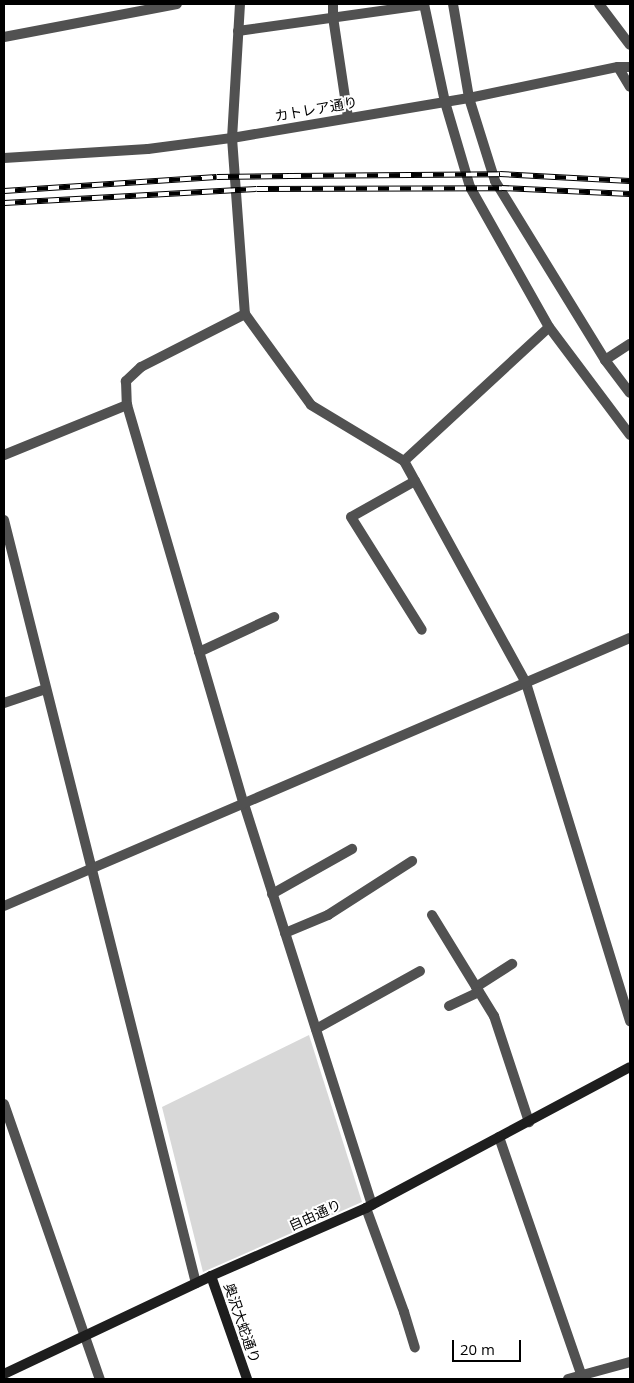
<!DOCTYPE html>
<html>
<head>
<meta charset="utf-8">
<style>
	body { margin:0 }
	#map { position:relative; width:634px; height:1383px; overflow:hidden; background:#fff; font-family:"Open Sans","Noto Sans JP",sans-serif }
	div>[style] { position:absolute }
	.green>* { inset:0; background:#d8d8d8 }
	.lane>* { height:10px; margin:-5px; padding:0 5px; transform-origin:5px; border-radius:5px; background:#515151 }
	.street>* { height:10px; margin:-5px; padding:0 5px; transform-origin:5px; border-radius:5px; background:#515151 }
	.secondary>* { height:10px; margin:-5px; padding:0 5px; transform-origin:5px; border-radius:5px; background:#1e1e1e }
	.rail>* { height:5.5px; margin-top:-2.75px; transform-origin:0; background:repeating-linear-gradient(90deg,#fff 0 11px,#000 0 22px); box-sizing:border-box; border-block:1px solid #000 }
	span { translate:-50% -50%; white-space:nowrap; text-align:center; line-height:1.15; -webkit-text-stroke:4px #fff; paint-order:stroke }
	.street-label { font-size:14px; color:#000 }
	.frame { position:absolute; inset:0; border:5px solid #000; pointer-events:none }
	.scale { position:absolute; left:452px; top:1340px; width:69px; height:22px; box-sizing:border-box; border:2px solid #000; border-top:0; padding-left:6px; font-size:15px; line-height:18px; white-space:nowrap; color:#000; -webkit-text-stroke:4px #fff; paint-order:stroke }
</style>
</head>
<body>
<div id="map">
	<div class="green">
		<i style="clip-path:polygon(309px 1035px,362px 1202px,203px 1272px,162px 1107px)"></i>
	</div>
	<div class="lane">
		<i style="left:333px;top:4px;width:13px;rotate:90deg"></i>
		<i style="left:424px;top:4px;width:100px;rotate:77.9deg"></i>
		<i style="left:445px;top:102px;width:89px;rotate:73.6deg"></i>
		<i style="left:470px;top:187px;width:161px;rotate:60.6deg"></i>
		<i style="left:549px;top:327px;width:135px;rotate:53.1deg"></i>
		<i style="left:453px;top:4px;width:95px;rotate:80.3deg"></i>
		<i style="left:469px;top:98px;width:87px;rotate:72.6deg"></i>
		<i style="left:495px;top:181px;width:210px;rotate:58.4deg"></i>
		<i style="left:605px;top:360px;width:41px;rotate:52.9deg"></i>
		<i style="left:238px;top:31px;width:188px;rotate:-8deg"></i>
		<i style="left:4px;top:37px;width:176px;rotate:-10.8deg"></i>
		<i style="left:415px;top:481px;width:73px;rotate:150.6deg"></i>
		<i style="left:351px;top:517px;width:133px;rotate:57.9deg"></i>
		<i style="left:199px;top:652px;width:83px;rotate:-25deg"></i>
		<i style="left:4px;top:703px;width:44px;rotate:-18.4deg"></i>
		<i style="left:272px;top:894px;width:92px;rotate:-29.4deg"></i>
		<i style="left:432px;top:915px;width:119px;rotate:58.5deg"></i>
		<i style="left:494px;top:1016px;width:112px;rotate:71.7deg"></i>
		<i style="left:476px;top:987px;width:43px;rotate:-32.6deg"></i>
		<i style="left:449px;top:1006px;width:33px;rotate:-25deg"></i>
		<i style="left:316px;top:1029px;width:119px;rotate:-29.1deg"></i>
		<i style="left:499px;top:1137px;width:256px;rotate:70.9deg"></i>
		<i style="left:366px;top:1208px;width:111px;rotate:69.9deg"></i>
		<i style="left:404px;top:1312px;width:37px;rotate:73deg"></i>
	</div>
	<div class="street">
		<i style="left:240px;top:4px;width:134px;rotate:93.4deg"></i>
		<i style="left:232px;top:138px;width:176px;rotate:85.8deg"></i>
		<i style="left:245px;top:314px;width:112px;rotate:54deg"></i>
		<i style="left:311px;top:405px;width:109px;rotate:31.1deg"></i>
		<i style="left:404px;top:461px;width:253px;rotate:61.2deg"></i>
		<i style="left:526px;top:683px;width:354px;rotate:72.9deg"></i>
		<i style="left:599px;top:4px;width:51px;rotate:52.9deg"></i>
		<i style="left:333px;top:17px;width:101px;rotate:81.5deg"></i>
		<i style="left:618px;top:67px;width:23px;rotate:59deg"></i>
		<i style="left:4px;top:158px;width:144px;rotate:-3.6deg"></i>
		<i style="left:148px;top:149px;width:85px;rotate:-7.5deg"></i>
		<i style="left:232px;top:138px;width:240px;rotate:-9.6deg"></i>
		<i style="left:469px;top:98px;width:152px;rotate:-11.8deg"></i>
		<i style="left:618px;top:67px;width:12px"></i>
		<i style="left:245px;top:314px;width:117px;rotate:153deg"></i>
		<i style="left:141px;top:367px;width:21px;rotate:137deg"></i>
		<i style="left:126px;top:381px;width:24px;rotate:88deg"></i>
		<i style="left:127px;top:405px;width:416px;rotate:73.7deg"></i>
		<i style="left:244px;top:804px;width:421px;rotate:72.3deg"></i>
		<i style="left:605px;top:360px;width:30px;rotate:-33deg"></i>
		<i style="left:4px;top:455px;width:133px;rotate:-22.1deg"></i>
		<i style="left:404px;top:461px;width:197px;rotate:-42.7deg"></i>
		<i style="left:4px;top:520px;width:787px;rotate:75.88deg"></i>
		<i style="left:4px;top:906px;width:681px;rotate:-23.18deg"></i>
		<i style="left:285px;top:933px;width:47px;rotate:-22.7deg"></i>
		<i style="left:328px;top:915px;width:100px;rotate:-32.7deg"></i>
		<i style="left:4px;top:1104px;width:291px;rotate:70.8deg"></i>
		<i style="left:568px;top:1379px;width:64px;rotate:-15.3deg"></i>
	</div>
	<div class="secondary">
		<i style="left:211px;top:1276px;width:109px;rotate:70.7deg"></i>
		<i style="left:4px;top:1374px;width:229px;rotate:-25.3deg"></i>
		<i style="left:211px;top:1276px;width:169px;rotate:-23.7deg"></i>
		<i style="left:366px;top:1208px;width:299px;rotate:-28.1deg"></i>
	</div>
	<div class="rail">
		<i style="left:4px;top:191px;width:213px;rotate:-3.8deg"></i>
		<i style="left:217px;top:177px;width:73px;rotate:-0.8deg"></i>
		<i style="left:290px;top:176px;width:210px;rotate:-0.5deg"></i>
		<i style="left:500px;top:174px;width:130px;rotate:3.1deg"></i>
		<i style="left:4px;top:203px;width:253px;rotate:-3.2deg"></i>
		<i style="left:257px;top:189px;width:245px;rotate:-0.2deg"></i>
		<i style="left:502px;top:188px;width:128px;rotate:2.7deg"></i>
	</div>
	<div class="street-label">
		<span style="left:316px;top:109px;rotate:-10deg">カトレア通り</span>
		<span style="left:315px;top:1215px;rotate:-24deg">自由通り</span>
		<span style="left:242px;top:1323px;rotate:71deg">奥沢大蛇通り</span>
	</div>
	<div class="frame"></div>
	<div class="scale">20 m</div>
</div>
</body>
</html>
